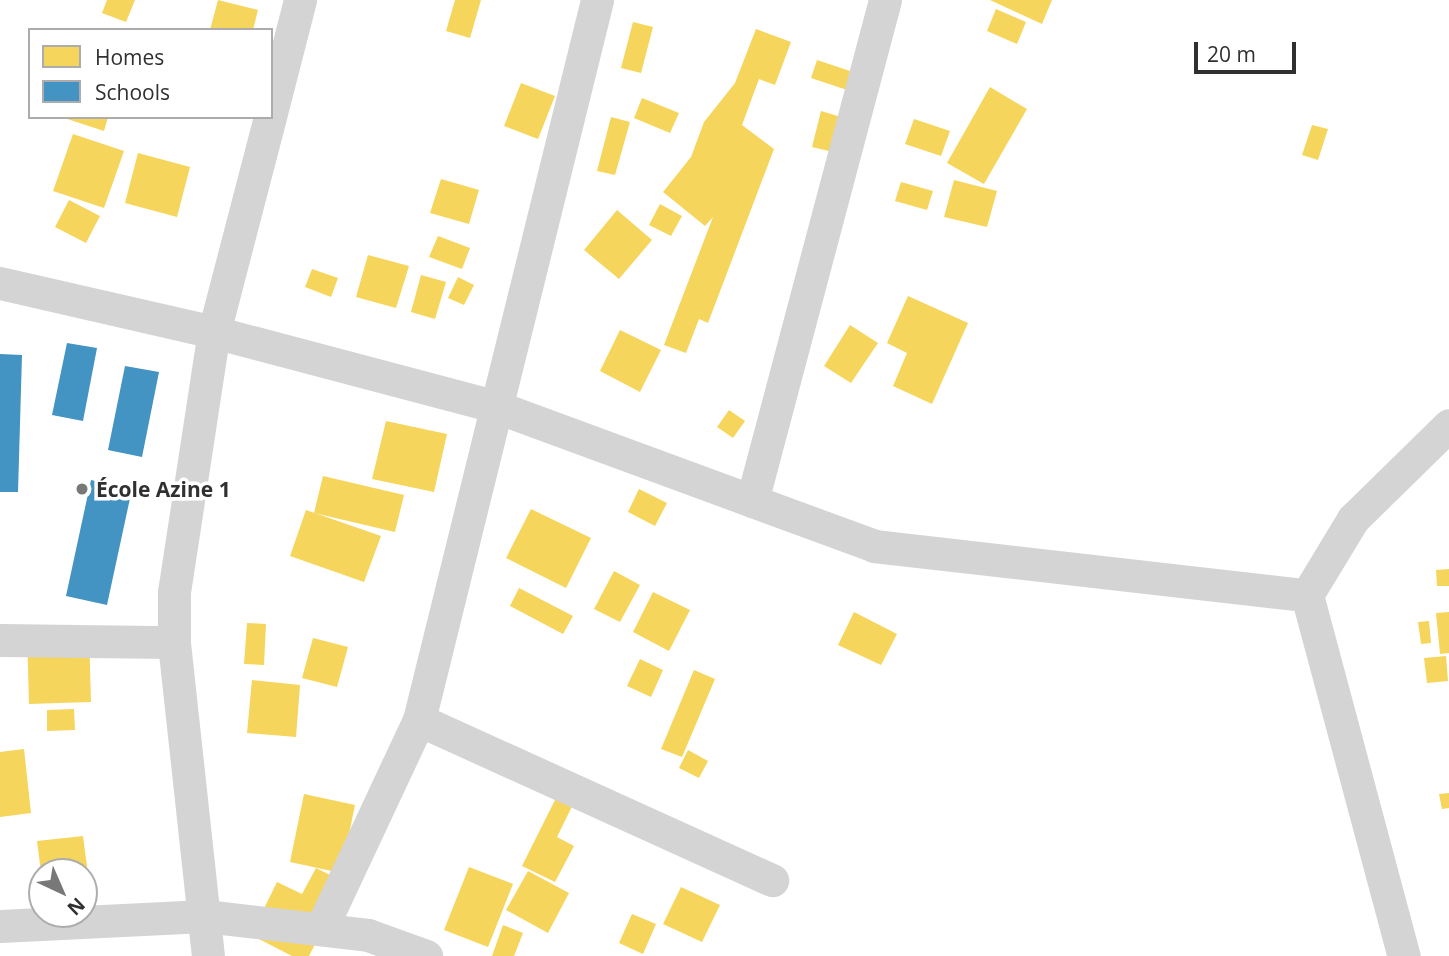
<!DOCTYPE html>
<html>
<head>
<meta charset="utf-8">
<style>
	body { margin:0 }
	#map { position:relative; width:1449px; height:956px; overflow:hidden; background:#fff; font-family:"Open Sans",sans-serif }
	div>[style] { position:absolute }
	.homes>* { inset:0; background:#f6d55c }
	.schools>* { inset:0; background:#4393c3 }
	.street>* { height:33px; margin:-16.5px; padding:0 16.5px; transform-origin:16.5px; border-radius:16.5px; background:#d4d4d4 }
	.dots>* { width:19px; height:19px; translate:-50% -50%; box-sizing:border-box; border:4px solid #fff; border-radius:50% }
	span { translate:-50% -50%; white-space:nowrap; text-align:center; line-height:1.15; -webkit-text-stroke:7px #fff; paint-order:stroke }
	.poi-label { font-size:21px; color:#303030; font-weight:700 }
	.left { translate:0 -50%; text-align:left }
	.legend { position:absolute; left:28px; top:28px; width:245px; height:91px; box-sizing:border-box; background:#fff; border:2px solid #acacac; margin:0; padding:9px 12px; list-style:none; font-size:21px; color:#303030 }
	.legend li { display:flex; align-items:center; gap:14px; height:35px }
	.legend b { width:35px; border:2px solid #acacac }
	.north { position:absolute; left:28px; top:858px; width:70px; height:70px; box-sizing:border-box; background:#fff; border:2px solid #acacac; border-radius:50%; rotate:136deg; font-size:19px; font-weight:700; line-height:28px; text-align:center; color:#303030 }
	.north::after { content:''; display:block; margin:auto; width:24px; height:32px; background:#787878; clip-path:polygon(50% 0,100% 100%,50% 72%,0 100%) }
	.scale { position:absolute; left:1194px; top:42px; width:102px; height:32px; box-sizing:border-box; border:4px solid #303030; border-top:0; padding-left:9px; font-size:21px; line-height:24px; white-space:nowrap; color:#303030; -webkit-text-stroke:5px #fff; paint-order:stroke }
</style>
</head>
<body>
<div id="map">
	<div class="homes">
		<i style="clip-path:polygon(107px 0,135px 0,126px 22px,102px 13px)"></i>
		<i style="clip-path:polygon(218px 0,258px 10px,253px 30px,210px 30px)"></i>
		<i style="clip-path:polygon(455px 0,481px 0,470px 38px,446px 31px)"></i>
		<i style="clip-path:polygon(990px 0,1052px 0,1042px 24px)"></i>
		<i style="clip-path:polygon(996px 9px,1026px 22px,1017px 44px,987px 31px)"></i>
		<i style="clip-path:polygon(633px 22px,653px 27px,641px 73px,621px 68px)"></i>
		<i style="clip-path:polygon(756px 29px,791px 42px,775px 85px,759px 79px,742px 125px,774px 149px,708px 323px,699px 319px,686px 353px,664px 345px,713px 217px,705px 226px,663px 192px,691px 157px,704px 122px,735px 83px)"></i>
		<i style="clip-path:polygon(817px 60px,853px 72px,847px 90px,811px 78px)"></i>
		<i style="clip-path:polygon(521px 83px,555px 96px,538px 139px,504px 126px)"></i>
		<i style="clip-path:polygon(990px 87px,1027px 109px,984px 184px,947px 163px)"></i>
		<i style="clip-path:polygon(642px 98px,679px 113px,670px 133px,634px 118px)"></i>
		<i style="clip-path:polygon(821px 111px,841px 117px,833px 152px,812px 147px)"></i>
		<i style="clip-path:polygon(61px 117px,108px 117px,104px 131px)"></i>
		<i style="clip-path:polygon(611px 117px,630px 122px,615px 175px,597px 171px)"></i>
		<i style="clip-path:polygon(914px 119px,950px 131px,941px 156px,905px 144px)"></i>
		<i style="clip-path:polygon(1312px 125px,1328px 129px,1318px 160px,1302px 155px)"></i>
		<i style="clip-path:polygon(73px 134px,124px 151px,104px 208px,53px 191px)"></i>
		<i style="clip-path:polygon(138px 153px,190px 167px,177px 217px,125px 203px)"></i>
		<i style="clip-path:polygon(441px 179px,479px 190px,469px 224px,430px 213px)"></i>
		<i style="clip-path:polygon(954px 180px,997px 191px,987px 227px,944px 217px)"></i>
		<i style="clip-path:polygon(901px 182px,933px 191px,927px 210px,895px 201px)"></i>
		<i style="clip-path:polygon(69px 200px,100px 216px,86px 243px,55px 227px)"></i>
		<i style="clip-path:polygon(660px 204px,682px 216px,671px 236px,649px 225px)"></i>
		<i style="clip-path:polygon(617px 210px,652px 240px,619px 279px,584px 250px)"></i>
		<i style="clip-path:polygon(438px 236px,470px 248px,462px 269px,429px 257px)"></i>
		<i style="clip-path:polygon(368px 255px,409px 266px,396px 308px,356px 297px)"></i>
		<i style="clip-path:polygon(312px 269px,338px 278px,331px 297px,305px 287px)"></i>
		<i style="clip-path:polygon(421px 275px,446px 282px,435px 319px,411px 312px)"></i>
		<i style="clip-path:polygon(458px 277px,474px 285px,464px 305px,448px 298px)"></i>
		<i style="clip-path:polygon(908px 296px,968px 323px,932px 404px,893px 386px,907px 353px,887px 343px)"></i>
		<i style="clip-path:polygon(850px 325px,878px 343px,851px 383px,824px 366px)"></i>
		<i style="clip-path:polygon(620px 330px,661px 350px,640px 392px,600px 371px)"></i>
		<i style="clip-path:polygon(729px 410px,745px 421px,733px 438px,717px 427px)"></i>
		<i style="clip-path:polygon(386px 421px,447px 434px,434px 492px,372px 479px)"></i>
		<i style="clip-path:polygon(323px 476px,404px 495px,395px 532px,314px 513px)"></i>
		<i style="clip-path:polygon(639px 489px,667px 503px,655px 526px,628px 512px)"></i>
		<i style="clip-path:polygon(531px 509px,591px 538px,566px 588px,506px 558px)"></i>
		<i style="clip-path:polygon(306px 510px,381px 536px,364px 582px,290px 556px)"></i>
		<i style="clip-path:polygon(1449px 569px,1449px 586px,1437px 586px,1436px 570px)"></i>
		<i style="clip-path:polygon(614px 571px,640px 585px,620px 622px,594px 609px)"></i>
		<i style="clip-path:polygon(519px 588px,573px 616px,563px 634px,510px 606px)"></i>
		<i style="clip-path:polygon(653px 592px,690px 610px,669px 651px,633px 632px)"></i>
		<i style="clip-path:polygon(854px 612px,897px 634px,881px 665px,838px 645px)"></i>
		<i style="clip-path:polygon(1449px 612px,1449px 653px,1440px 654px,1436px 613px)"></i>
		<i style="clip-path:polygon(1429px 621px,1431px 643px,1421px 644px,1418px 622px)"></i>
		<i style="clip-path:polygon(247px 623px,266px 624px,264px 665px,244px 664px)"></i>
		<i style="clip-path:polygon(89px 632px,91px 702px,29px 704px,27px 634px)"></i>
		<i style="clip-path:polygon(313px 638px,348px 647px,337px 687px,302px 678px)"></i>
		<i style="clip-path:polygon(1446px 656px,1448px 681px,1427px 683px,1424px 658px)"></i>
		<i style="clip-path:polygon(640px 659px,663px 670px,651px 697px,627px 686px)"></i>
		<i style="clip-path:polygon(694px 670px,715px 679px,682px 757px,661px 749px)"></i>
		<i style="clip-path:polygon(252px 680px,300px 685px,296px 737px,247px 733px)"></i>
		<i style="clip-path:polygon(74px 709px,75px 730px,47px 731px,47px 710px)"></i>
		<i style="clip-path:polygon(24px 749px,31px 813px,0 817px,0 752px)"></i>
		<i style="clip-path:polygon(688px 750px,708px 761px,699px 778px,679px 768px)"></i>
		<i style="clip-path:polygon(568px 774px,584px 782px,557px 837px,574px 846px,555px 882px,522px 866px)"></i>
		<i style="clip-path:polygon(1449px 793px,1449px 808px,1442px 809px,1439px 794px)"></i>
		<i style="clip-path:polygon(304px 794px,355px 805px,341px 873px,290px 862px)"></i>
		<i style="clip-path:polygon(83px 836px,88px 874px,41px 872px,37px 841px)"></i>
		<i style="clip-path:polygon(469px 867px,513px 884px,488px 947px,444px 930px)"></i>
		<i style="clip-path:polygon(316px 868px,346px 883px,309px 956px,292px 956px,251px 935px,277px 882px,302px 894px)"></i>
		<i style="clip-path:polygon(528px 871px,569px 893px,548px 933px,506px 910px)"></i>
		<i style="clip-path:polygon(681px 887px,720px 905px,702px 942px,663px 924px)"></i>
		<i style="clip-path:polygon(632px 914px,656px 924px,643px 954px,619px 943px)"></i>
		<i style="clip-path:polygon(503px 925px,523px 933px,514px 956px,492px 956px)"></i>
	</div>
	<div class="schools">
		<i style="clip-path:polygon(67px 343px,97px 348px,83px 421px,52px 415px)"></i>
		<i style="clip-path:polygon(0 354px,22px 355px,18px 492px,0 492px)"></i>
		<i style="clip-path:polygon(125px 366px,159px 372px,142px 457px,108px 450px)"></i>
		<i style="clip-path:polygon(91px 480px,132px 489px,107px 605px,66px 596px)"></i>
	</div>
	<div class="street">
		<i style="left:271px;top:113px;width:117px;rotate:-75.6deg"></i>
		<i style="left:0;top:283px;width:220px;rotate:12.9deg"></i>
		<i style="left:214px;top:332px;width:293px;rotate:14.8deg"></i>
		<i style="left:497px;top:407px;width:402px;rotate:20.2deg"></i>
		<i style="left:874px;top:546px;width:436px;rotate:6.5deg"></i>
		<i style="left:1307px;top:595px;width:374px;rotate:75deg"></i>
		<i style="left:752px;top:501px;width:518px;rotate:-75.13deg"></i>
		<i style="left:1307px;top:595px;width:89px;rotate:-58.8deg"></i>
		<i style="left:1353px;top:519px;width:134px;rotate:-44.4deg"></i>
		<i style="left:0;top:640px;width:174px;rotate:0.7deg"></i>
		<i style="left:419px;top:720px;width:388px;rotate:24.4deg"></i>
		<i style="left:0;top:926px;width:205px;rotate:-2.8deg"></i>
		<i style="left:205px;top:916px;width:164px;rotate:6.6deg"></i>
		<i style="left:368px;top:935px;width:62px;rotate:19.9deg"></i>
		<i style="left:321px;top:929px;width:231px;rotate:-64.9deg"></i>
		<i style="left:419px;top:720px;width:742px;rotate:-76.11deg"></i>
		<i style="left:208px;top:956px;width:316px;rotate:-96.2deg"></i>
		<i style="left:174px;top:642px;width:50px;rotate:-90deg"></i>
		<i style="left:174px;top:592px;width:263px;rotate:-81.3deg"></i>
		<i style="left:214px;top:332px;width:222px;rotate:-75.4deg"></i>
	</div>
	<div class="dots">
		<i style="left:82px;top:489px;background:#787878"></i>
	</div>
	<div class="poi-label">
		<span class="left" style="left:96px;top:489px">École Azine 1</span>
	</div>
	<ul class="legend">
	<li><b style="height:19px;background:#f6d55c"></b>Homes</li>
	<li><b style="height:19px;background:#4393c3"></b>Schools</li>
	</ul>
	<div class="north">N</div>
	<div class="scale">20 m</div>
</div>
</body>
</html>
